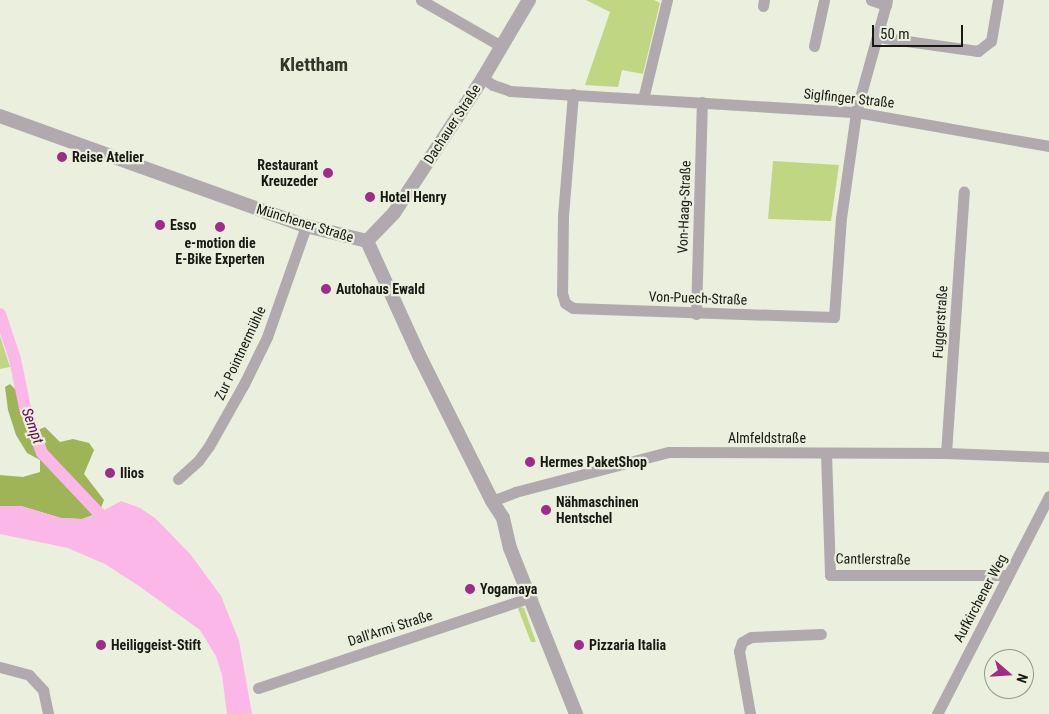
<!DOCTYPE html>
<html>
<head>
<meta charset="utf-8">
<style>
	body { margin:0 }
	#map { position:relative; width:1049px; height:714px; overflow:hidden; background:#eaefde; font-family:"Roboto Condensed",sans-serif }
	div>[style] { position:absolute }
	.green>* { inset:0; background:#c1d683 }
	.forest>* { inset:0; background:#9eb456 }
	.water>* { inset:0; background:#fbb7e7 }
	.canal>* { height:12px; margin:-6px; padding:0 6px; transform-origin:6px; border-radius:6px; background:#fbb7e7 }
	.minor>* { height:11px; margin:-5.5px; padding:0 5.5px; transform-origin:5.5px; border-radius:5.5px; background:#b0a9ae }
	.tertiary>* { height:14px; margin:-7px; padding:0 7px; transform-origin:7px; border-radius:7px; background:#b0a9ae }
	.dots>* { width:14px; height:14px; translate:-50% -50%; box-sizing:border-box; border:2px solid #eaefde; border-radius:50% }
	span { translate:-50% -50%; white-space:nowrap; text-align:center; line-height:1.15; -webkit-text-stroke:4.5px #eaefde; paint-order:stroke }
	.street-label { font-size:14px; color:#181913 }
	.poi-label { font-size:14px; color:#181913; font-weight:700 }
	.left { translate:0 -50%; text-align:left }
	.right { translate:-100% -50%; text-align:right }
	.water-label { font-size:15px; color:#670056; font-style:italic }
	.district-label { font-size:19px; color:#323629; font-weight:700 }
	.north { position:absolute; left:984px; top:649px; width:50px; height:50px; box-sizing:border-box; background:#eaefde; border:1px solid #96998d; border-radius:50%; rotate:109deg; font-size:14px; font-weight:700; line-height:20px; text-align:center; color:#181913 }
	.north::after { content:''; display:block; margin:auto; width:18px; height:22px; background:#9f2c88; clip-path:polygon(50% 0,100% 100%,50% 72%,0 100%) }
	.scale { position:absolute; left:872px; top:25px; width:91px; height:22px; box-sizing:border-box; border:2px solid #181913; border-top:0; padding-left:6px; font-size:15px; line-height:18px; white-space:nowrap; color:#181913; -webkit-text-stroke:4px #eaefde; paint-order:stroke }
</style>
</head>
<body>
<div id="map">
	<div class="green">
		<i style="clip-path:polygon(586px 0,654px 0,660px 3px,643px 74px,622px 70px,618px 87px,585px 85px,610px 12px)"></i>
		<i style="clip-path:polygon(773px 161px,839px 165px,831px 221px,768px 219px)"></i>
		<i style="clip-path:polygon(0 336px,10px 367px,0 369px)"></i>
		<i style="clip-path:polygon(517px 606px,524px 608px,536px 642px,531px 642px)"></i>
	</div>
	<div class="forest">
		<i style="clip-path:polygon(10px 384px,17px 391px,31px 433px,45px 427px,60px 442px,73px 439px,89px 443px,94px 450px,84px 474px,104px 500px,99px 513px,82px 519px,61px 518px,21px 506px,0 506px,0 475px,23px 477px,40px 472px,40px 460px,27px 453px,16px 435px,8px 410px,5px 387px)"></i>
	</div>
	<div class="water">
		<i style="clip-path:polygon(121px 501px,140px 508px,155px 518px,191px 555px,221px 596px,239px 641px,252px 714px,227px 714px,222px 675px,216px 656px,200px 630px,139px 586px,105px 564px,68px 548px,0 534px,0 506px,21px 506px,61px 518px,82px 519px,93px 516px)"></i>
	</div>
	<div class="canal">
		<i style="left:0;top:314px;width:47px;rotate:71.6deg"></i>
		<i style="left:15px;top:359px;width:50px;rotate:78.5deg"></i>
		<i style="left:25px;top:408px;width:48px;rotate:69.3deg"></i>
		<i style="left:42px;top:453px;width:99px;rotate:46.6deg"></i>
	</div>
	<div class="minor">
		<i style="left:421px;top:0;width:92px;rotate:29.9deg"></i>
		<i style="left:871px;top:0;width:16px;rotate:18deg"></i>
		<i style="left:763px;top:6px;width:6px;rotate:-81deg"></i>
		<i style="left:878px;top:37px;width:101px;rotate:8deg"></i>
		<i style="left:978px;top:51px;width:16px;rotate:-38deg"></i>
		<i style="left:991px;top:41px;width:42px;rotate:-80.3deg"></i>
		<i style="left:814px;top:46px;width:47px;rotate:-77.7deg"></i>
		<i style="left:483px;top:78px;width:12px;rotate:35deg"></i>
		<i style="left:493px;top:85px;width:18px;rotate:19deg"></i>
		<i style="left:510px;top:91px;width:347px;rotate:3.5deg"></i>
		<i style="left:856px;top:112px;width:196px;rotate:10deg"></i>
		<i style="left:573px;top:94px;width:121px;rotate:94.7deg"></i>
		<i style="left:563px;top:215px;width:78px;rotate:90.7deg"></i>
		<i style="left:562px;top:293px;width:10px;rotate:73deg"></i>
		<i style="left:565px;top:303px;width:9px;rotate:32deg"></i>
		<i style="left:573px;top:308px;width:261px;rotate:2deg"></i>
		<i style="left:834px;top:317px;width:99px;rotate:-86deg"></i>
		<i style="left:841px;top:218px;width:107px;rotate:-81.9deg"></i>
		<i style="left:856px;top:112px;width:116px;rotate:-74.5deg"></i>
		<i style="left:643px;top:99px;width:102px;rotate:-76.4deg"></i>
		<i style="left:696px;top:314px;width:212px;rotate:-88.4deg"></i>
		<i style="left:826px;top:453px;width:122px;rotate:88.1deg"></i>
		<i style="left:830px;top:575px;width:177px"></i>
		<i style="left:946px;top:453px;width:262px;rotate:-86.1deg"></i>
		<i style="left:178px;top:479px;width:27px;rotate:-42deg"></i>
		<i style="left:198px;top:461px;width:19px;rotate:-54deg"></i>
		<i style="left:209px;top:446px;width:71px;rotate:-60.6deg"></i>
		<i style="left:244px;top:384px;width:52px;rotate:-63.9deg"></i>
		<i style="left:267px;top:337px;width:118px;rotate:-70.6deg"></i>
		<i style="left:492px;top:501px;width:25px;rotate:-21deg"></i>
		<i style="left:515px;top:492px;width:159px;rotate:-14.6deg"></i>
		<i style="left:669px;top:452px;width:277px;rotate:0.2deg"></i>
		<i style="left:946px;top:453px;width:103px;rotate:2.2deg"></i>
		<i style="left:0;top:667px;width:30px;rotate:15deg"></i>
		<i style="left:29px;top:675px;width:21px;rotate:47deg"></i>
		<i style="left:43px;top:690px;width:25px;rotate:78deg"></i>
		<i style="left:258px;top:688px;width:288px;rotate:-18.4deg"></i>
		<i style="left:750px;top:714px;width:64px;rotate:-99.9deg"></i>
		<i style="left:739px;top:651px;width:9px;rotate:-72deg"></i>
		<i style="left:742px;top:642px;width:10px;rotate:-29deg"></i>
		<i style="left:751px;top:637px;width:70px;rotate:-2.5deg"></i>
		<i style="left:937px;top:714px;width:245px;rotate:-62.8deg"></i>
	</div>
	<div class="tertiary">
		<i style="left:0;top:116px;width:325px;rotate:19.8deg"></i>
		<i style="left:306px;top:226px;width:63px;rotate:13.8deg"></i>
		<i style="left:367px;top:241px;width:125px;rotate:65.5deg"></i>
		<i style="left:419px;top:355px;width:163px;rotate:63.4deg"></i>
		<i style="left:492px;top:501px;width:20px;rotate:57deg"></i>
		<i style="left:503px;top:518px;width:31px;rotate:77deg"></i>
		<i style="left:510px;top:548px;width:179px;rotate:68.3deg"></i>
		<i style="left:367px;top:241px;width:39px;rotate:-46deg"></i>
		<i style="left:394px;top:213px;width:162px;rotate:-56.6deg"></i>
		<i style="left:483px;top:78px;width:91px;rotate:-59.5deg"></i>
	</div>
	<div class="dots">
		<i style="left:62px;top:157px;background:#9f2c88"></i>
		<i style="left:328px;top:173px;background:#9f2c88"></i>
		<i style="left:370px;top:197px;background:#9f2c88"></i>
		<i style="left:160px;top:225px;background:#9f2c88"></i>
		<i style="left:220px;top:227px;background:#9f2c88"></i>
		<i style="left:326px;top:289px;background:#9f2c88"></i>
		<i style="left:530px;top:462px;background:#9f2c88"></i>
		<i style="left:110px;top:473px;background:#9f2c88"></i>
		<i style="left:546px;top:510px;background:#9f2c88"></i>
		<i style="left:470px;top:589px;background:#9f2c88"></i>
		<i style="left:101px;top:645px;background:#9f2c88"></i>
		<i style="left:579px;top:645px;background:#9f2c88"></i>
	</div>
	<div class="street-label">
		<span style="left:849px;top:98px;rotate:6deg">Siglfinger Straße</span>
		<span style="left:452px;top:124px;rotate:-57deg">Dachauer Straße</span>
		<span style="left:684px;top:207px;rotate:-88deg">Von-Haag-Straße</span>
		<span style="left:305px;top:223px;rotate:17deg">Münchener Straße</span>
		<span style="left:698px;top:298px;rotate:2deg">Von-Puech-Straße</span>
		<span style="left:940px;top:322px;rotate:-86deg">Fuggerstraße</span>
		<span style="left:240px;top:353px;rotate:-65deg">Zur Pointnermühle</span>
		<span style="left:767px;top:438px">Almfeldstraße</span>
		<span style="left:873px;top:559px;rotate:1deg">Cantlerstraße</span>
		<span style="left:980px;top:598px;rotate:-62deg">Aufkirchener Weg</span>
		<span style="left:390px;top:628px;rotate:-18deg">Dall'Armi Straße</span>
	</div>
	<div class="poi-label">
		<span class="left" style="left:72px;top:157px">Reise Atelier</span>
		<span class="right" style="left:318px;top:173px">Restaurant<br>Kreuzeder</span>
		<span class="left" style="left:380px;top:197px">Hotel Henry</span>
		<span class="left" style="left:170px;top:225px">Esso</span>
		<span style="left:220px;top:251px">e-motion die<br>E-Bike Experten</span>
		<span class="left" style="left:336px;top:289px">Autohaus Ewald</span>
		<span class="left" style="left:540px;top:462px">Hermes PaketShop</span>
		<span class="left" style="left:120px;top:473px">Ilios</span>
		<span class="left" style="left:556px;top:510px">Nähmaschinen<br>Hentschel</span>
		<span class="left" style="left:480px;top:589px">Yogamaya</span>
		<span class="left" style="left:111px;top:645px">Heiliggeist-Stift</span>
		<span class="left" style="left:589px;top:645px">Pizzaria Italia</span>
	</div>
	<div class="water-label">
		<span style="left:32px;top:426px;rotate:70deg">Sempt</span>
	</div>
	<div class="district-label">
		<span style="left:314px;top:65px">Klettham</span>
	</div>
	<div class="north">N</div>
	<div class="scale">50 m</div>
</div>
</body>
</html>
